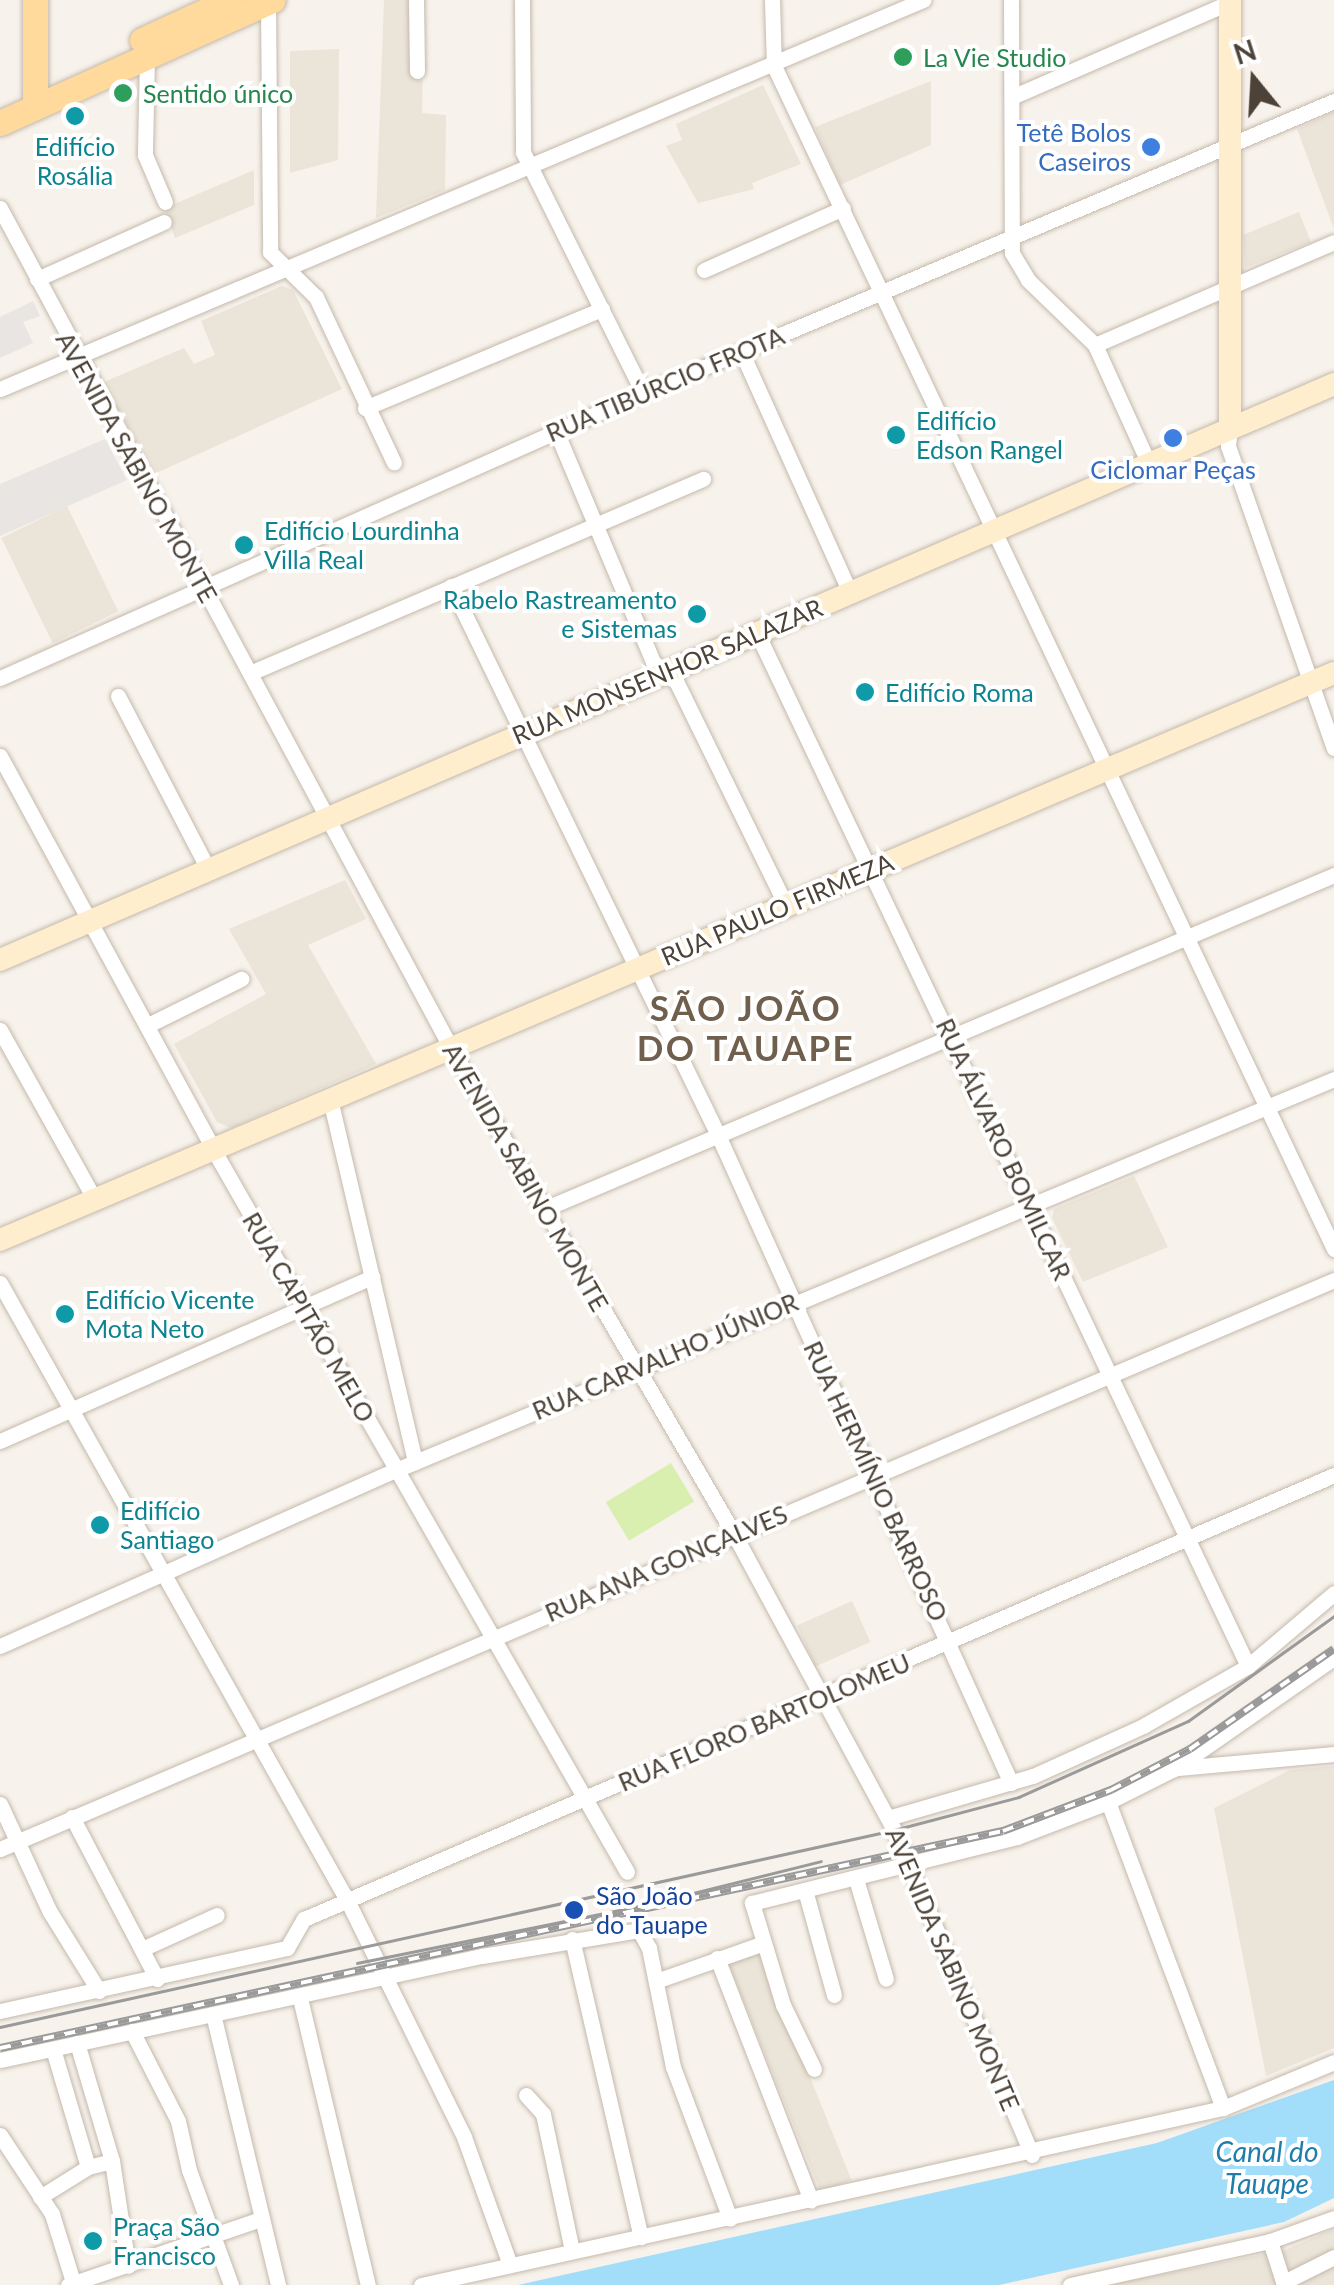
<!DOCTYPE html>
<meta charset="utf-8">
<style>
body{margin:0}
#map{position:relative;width:1334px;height:2285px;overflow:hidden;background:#f7f2eb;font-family:Lato,sans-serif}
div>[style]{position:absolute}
.residential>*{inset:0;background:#ebe4d8;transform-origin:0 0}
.green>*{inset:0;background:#d8efb0;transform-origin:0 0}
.parking>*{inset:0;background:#e8e5e2}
.water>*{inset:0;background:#a2ddf9}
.roads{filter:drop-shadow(0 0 2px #c4b9ac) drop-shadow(0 0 2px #c4b9ac)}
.street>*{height:15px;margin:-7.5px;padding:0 7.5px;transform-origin:7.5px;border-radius:7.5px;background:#fff}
.secondary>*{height:22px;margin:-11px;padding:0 11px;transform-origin:11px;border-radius:11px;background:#ffeecd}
.primary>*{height:25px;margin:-12.5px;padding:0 12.5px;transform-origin:12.5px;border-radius:12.5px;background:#ffda9c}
.tram>*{height:2.5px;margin:-1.25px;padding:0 1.25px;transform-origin:1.25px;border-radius:1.25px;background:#9a9a9a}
.rail>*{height:8px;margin-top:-4px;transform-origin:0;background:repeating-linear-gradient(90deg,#fff 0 11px,#9a9a9a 0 22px);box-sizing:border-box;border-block:2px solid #9a9a9a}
.dots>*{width:28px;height:28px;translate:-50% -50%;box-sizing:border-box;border:5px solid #fff;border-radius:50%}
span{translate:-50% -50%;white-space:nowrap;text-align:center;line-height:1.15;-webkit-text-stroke:8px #fff;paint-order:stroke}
.leisure-label{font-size:25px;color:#27864d}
.left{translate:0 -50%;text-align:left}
.shop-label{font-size:25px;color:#366cbe}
.right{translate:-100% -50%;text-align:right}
.culture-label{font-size:25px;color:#0d838f}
.street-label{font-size:25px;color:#4c4237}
.transit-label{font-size:25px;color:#164399}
.water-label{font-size:28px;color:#1f7dab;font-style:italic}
.district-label{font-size:35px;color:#715f4d;font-weight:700;letter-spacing:2.5px}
.north{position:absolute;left:1204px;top:30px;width:100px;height:100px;-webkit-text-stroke:8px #fff;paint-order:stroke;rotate:342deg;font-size:28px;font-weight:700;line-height:40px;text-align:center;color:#4c4237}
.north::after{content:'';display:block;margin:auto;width:35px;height:45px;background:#4c4237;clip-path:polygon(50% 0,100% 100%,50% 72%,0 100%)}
</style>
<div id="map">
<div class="residential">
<div style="clip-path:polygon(384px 0,424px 0,422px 113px,446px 115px,445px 190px,376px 218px)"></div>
<div style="clip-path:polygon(339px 49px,338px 160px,290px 173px,290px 51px)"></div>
<div style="clip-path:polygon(931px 81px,931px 145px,840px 185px,815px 127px)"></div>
<div style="clip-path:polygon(763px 85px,801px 164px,752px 183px,754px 189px,698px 203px,666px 146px,682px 140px,676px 124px)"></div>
<div style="clip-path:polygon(1334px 112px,1334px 229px,1297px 129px)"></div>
<div style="clip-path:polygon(254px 170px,254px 205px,175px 238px,165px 208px)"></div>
<div style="clip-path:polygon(1299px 212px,1311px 242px,1245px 268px,1243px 235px)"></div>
<div style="clip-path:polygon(282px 286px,293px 290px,342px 389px,154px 474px,104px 382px,184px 348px,194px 364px,215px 355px,201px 321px)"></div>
<div style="left:67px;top:506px;width:117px;height:73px;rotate:64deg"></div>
<div style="clip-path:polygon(345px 880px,366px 919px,308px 945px,376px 1064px,231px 1128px,217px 1122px,174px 1044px,266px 994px,229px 929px)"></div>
<div style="clip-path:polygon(1134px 1176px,1168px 1247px,1083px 1282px,1052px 1218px,1054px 1209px)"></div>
<div style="left:852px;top:1601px;width:45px;height:60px;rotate:66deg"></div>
<div style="clip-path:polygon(1334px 1766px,1334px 2048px,1266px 2076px,1214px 1808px,1290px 1770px)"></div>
<div style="left:759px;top:1951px;width:247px;height:33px;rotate:68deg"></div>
<div style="clip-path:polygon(1334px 2229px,1334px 2285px,1108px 2285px,1285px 2250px)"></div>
</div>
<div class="green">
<div style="left:671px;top:1463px;width:45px;height:76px;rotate:59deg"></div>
</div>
<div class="parking">
<div style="clip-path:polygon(33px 301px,40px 316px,23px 322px,33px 343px,0 358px,0 317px)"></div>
<div style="clip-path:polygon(105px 439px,127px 480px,0 536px,0 484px)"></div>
</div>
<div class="water">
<div style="clip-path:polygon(1334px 2080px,1334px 2198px,1284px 2222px,999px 2285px,518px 2285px,1157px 2143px)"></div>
</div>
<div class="roads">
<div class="street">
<div style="left:416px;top:0;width:71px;rotate:89.2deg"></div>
<div style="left:522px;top:0;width:152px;rotate:89.6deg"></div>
<div style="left:523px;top:152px;width:269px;rotate:63.5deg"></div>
<div style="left:772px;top:0;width:66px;rotate:88.3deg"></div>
<div style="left:774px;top:66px;width:1309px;rotate:64.67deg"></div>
<div style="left:1011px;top:0;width:253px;rotate:89.8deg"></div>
<div style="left:1012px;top:253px;width:31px;rotate:59deg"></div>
<div style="left:1028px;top:280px;width:93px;rotate:44.1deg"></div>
<div style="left:1095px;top:345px;width:131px;rotate:65.6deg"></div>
<div style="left:268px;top:2px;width:250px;rotate:89.5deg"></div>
<div style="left:270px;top:252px;width:64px;rotate:44.4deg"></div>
<div style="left:316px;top:297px;width:183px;rotate:64.8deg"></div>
<div style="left:147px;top:56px;width:99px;rotate:91.2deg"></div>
<div style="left:145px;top:155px;width:51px;rotate:66.9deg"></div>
<div style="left:1012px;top:97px;width:238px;rotate:-23.5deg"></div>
<div style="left:0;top:208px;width:953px;rotate:61.77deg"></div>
<div style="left:451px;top:1048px;width:562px;rotate:59.79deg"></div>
<div style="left:734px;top:1534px;width:336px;rotate:61.6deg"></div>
<div style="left:894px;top:1830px;width:353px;rotate:67deg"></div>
<div style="left:704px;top:270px;width:152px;rotate:-24deg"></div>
<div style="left:37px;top:279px;width:139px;rotate:-24.2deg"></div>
<div style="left:1095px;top:345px;width:260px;rotate:-23.3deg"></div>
<div style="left:741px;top:351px;width:265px;rotate:65.7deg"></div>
<div style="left:0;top:389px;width:1002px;rotate:-22.85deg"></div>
<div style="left:365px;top:408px;width:257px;rotate:-22.7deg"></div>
<div style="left:1230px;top:429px;width:17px;rotate:97deg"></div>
<div style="left:1228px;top:446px;width:320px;rotate:70.7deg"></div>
<div style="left:556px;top:431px;width:251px;rotate:67.2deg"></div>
<div style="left:653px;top:662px;width:30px;rotate:40deg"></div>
<div style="left:676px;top:681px;width:250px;rotate:63.9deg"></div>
<div style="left:451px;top:586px;width:610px;rotate:64.06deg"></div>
<div style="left:718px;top:1135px;width:711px;rotate:65.67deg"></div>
<div style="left:757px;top:633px;width:1144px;rotate:64.58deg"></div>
<div style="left:250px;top:673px;width:493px;rotate:-23.2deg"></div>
<div style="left:0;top:678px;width:703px;rotate:-23.9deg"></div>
<div style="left:643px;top:393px;width:750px;rotate:-22.91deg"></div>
<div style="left:118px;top:696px;width:195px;rotate:62.5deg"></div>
<div style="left:0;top:756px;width:447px;rotate:61.5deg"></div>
<div style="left:213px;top:1149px;width:833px;rotate:60.2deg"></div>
<div style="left:150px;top:1024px;width:102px;rotate:-26.3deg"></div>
<div style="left:0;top:1030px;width:195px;rotate:60.8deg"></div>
<div style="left:330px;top:1099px;width:373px;rotate:76.8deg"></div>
<div style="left:544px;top:1209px;width:858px;rotate:-22.92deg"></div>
<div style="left:0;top:1283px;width:708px;rotate:60.65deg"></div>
<div style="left:347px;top:1900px;width:264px;rotate:63.7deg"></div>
<div style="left:464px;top:2137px;width:136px;rotate:70.2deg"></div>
<div style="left:0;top:1441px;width:407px;rotate:-23.8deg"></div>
<div style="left:0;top:1646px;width:433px;rotate:-24deg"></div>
<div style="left:396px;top:1470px;width:1016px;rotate:-22.63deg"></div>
<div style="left:1178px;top:1768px;width:157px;rotate:-5.1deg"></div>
<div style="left:1108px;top:1802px;width:327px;rotate:69.4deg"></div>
<div style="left:0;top:1804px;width:119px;rotate:65.2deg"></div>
<div style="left:50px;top:1912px;width:93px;rotate:58.2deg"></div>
<div style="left:72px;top:1817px;width:183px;rotate:62.3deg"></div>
<div style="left:888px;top:1818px;width:151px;rotate:-16.2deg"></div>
<div style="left:1033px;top:1776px;width:121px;rotate:-24.4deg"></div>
<div style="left:1143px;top:1726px;width:121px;rotate:-29.7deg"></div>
<div style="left:1248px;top:1666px;width:113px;rotate:-40.3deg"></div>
<div style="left:0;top:1849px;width:1450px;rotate:-23.1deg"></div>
<div style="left:856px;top:1879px;width:104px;rotate:73.3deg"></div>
<div style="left:805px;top:1890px;width:109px;rotate:74.6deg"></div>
<div style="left:572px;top:1939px;width:306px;rotate:77deg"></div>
<div style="left:142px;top:1949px;width:82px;rotate:-24.4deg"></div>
<div style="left:717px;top:1958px;width:260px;rotate:68.8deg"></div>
<div style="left:656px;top:1981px;width:111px;rotate:-19.4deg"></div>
<div style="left:300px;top:1998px;width:295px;rotate:76.7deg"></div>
<div style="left:0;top:2011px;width:294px;rotate:-12.4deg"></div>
<div style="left:287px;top:1948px;width:34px;rotate:-60deg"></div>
<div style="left:304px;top:1919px;width:1122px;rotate:-23.32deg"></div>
<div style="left:213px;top:2014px;width:279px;rotate:76.5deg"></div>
<div style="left:132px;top:2031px;width:101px;rotate:62.9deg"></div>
<div style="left:178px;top:2121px;width:50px;rotate:77.3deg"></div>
<div style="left:189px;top:2170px;width:122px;rotate:69.9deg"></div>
<div style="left:77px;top:2043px;width:123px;rotate:73.5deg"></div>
<div style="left:112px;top:2161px;width:106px;rotate:81.3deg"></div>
<div style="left:53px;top:2049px;width:123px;rotate:73.5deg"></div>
<div style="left:0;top:2060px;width:493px;rotate:-12.2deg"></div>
<div style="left:482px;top:1956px;width:159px;rotate:-9.4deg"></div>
<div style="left:639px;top:1930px;width:21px;rotate:61deg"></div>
<div style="left:649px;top:1948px;width:121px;rotate:78.6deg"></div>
<div style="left:673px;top:2067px;width:162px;rotate:69.4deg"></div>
<div style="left:814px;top:2069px;width:71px;rotate:-115.8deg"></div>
<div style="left:783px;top:2005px;width:107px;rotate:-106.9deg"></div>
<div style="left:752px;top:1903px;width:273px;rotate:-14deg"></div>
<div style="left:1017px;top:1837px;width:97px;rotate:-21deg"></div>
<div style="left:1108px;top:1802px;width:74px;rotate:-26.6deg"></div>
<div style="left:1174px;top:1769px;width:195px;rotate:-34.8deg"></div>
<div style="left:526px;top:2095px;width:25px;rotate:48deg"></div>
<div style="left:543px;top:2114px;width:140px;rotate:78deg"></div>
<div style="left:0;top:2135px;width:95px;rotate:56.6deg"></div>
<div style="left:52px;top:2214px;width:74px;rotate:72.8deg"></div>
<div style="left:40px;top:2197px;width:57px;rotate:-32deg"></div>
<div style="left:88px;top:2167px;width:25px;rotate:-14deg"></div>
<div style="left:1270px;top:2241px;width:46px;rotate:72.3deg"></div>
<div style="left:1292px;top:2278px;width:47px;rotate:-26.6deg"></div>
<div style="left:68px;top:2285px;width:204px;rotate:-18.9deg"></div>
<div style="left:421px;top:2285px;width:821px;rotate:-12.45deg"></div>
<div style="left:1223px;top:2108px;width:120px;rotate:-22.5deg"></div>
<div style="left:1070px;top:2285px;width:205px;rotate:-12.4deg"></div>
<div style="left:1270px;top:2241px;width:68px;rotate:-19.8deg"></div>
</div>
<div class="secondary">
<div style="left:1230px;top:0;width:429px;rotate:90deg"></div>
<div style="left:0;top:960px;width:1453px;rotate:-23.35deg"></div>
<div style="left:0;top:1240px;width:1449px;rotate:-23.03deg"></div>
</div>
<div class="primary">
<div style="left:35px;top:0;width:107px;rotate:90deg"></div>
<div style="left:142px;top:40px;width:96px;rotate:-24.7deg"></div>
<div style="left:0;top:123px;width:299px;rotate:-24.3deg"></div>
</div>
</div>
<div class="tram">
<div style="left:357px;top:1963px;width:294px;rotate:-11.4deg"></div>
<div style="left:645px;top:1905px;width:181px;rotate:-14deg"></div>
<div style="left:0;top:2027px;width:915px;rotate:-12.43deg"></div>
<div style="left:894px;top:1830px;width:129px;rotate:-14.8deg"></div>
<div style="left:1019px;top:1797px;width:185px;rotate:-24.2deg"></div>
<div style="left:1188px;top:1721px;width:180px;rotate:-35.7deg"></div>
</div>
<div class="rail">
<div style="left:0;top:2048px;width:1026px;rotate:-12.21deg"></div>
<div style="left:1003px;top:1831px;width:116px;rotate:-20.8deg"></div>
<div style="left:1111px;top:1790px;width:89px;rotate:-27.4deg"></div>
<div style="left:1190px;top:1749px;width:175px;rotate:-34.8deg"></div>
</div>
<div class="dots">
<div style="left:903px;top:57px;background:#2e9e5b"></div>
<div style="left:123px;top:93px;background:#2e9e5b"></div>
<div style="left:75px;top:116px;background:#0f9aa8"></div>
<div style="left:1151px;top:147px;background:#3f7fe0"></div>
<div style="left:896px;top:435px;background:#0f9aa8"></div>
<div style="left:1173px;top:438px;background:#3f7fe0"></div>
<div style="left:244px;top:545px;background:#0f9aa8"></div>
<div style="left:697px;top:614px;background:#0f9aa8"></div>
<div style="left:865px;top:692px;background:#0f9aa8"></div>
<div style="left:65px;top:1314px;background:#0f9aa8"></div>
<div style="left:100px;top:1525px;background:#0f9aa8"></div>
<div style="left:574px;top:1910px;background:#1a4fb4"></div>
<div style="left:93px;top:2241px;background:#0f9aa8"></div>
</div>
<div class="leisure-label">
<span class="left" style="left:923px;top:57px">La Vie Studio</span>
<span class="left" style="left:143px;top:93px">Sentido único</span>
</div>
<div class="shop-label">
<span class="right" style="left:1131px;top:147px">Tetê Bolos<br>Caseiros</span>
<span style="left:1173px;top:469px">Ciclomar Peças</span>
</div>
<div class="culture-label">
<span style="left:75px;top:161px">Edifício<br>Rosália</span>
<span class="left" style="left:916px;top:435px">Edifício<br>Edson Rangel</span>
<span class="left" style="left:264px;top:545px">Edifício Lourdinha<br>Villa Real</span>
<span class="right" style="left:677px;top:614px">Rabelo Rastreamento<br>e Sistemas</span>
<span class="left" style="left:885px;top:692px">Edifício Roma</span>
<span class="left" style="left:85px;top:1314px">Edifício Vicente<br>Mota Neto</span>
<span class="left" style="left:120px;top:1525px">Edifício<br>Santiago</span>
<span class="left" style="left:113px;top:2241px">Praça São<br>Francisco</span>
</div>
<div class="street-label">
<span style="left:665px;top:384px;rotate:-23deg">RUA TIBÚRCIO FROTA</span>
<span style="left:137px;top:467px;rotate:61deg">AVENIDA SABINO MONTE</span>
<span style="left:667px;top:671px;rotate:-23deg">RUA MONSENHOR SALAZAR</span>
<span style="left:777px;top:909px;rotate:-23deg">RUA PAULO FIRMEZA</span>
<span style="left:1004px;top:1149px;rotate:65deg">RUA ÁLVARO BOMILCAR</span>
<span style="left:526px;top:1177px;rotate:60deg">AVENIDA SABINO MONTE</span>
<span style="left:309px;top:1317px;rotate:60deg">RUA CAPITÃO MELO</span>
<span style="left:665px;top:1356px;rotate:-23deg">RUA CARVALHO JÚNIOR</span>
<span style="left:876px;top:1481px;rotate:65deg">RUA HERMÍNIO BARROSO</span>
<span style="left:666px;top:1563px;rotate:-23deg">RUA ANA GONÇALVES</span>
<span style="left:764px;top:1722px;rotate:-23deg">RUA FLORO BARTOLOMEU</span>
<span style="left:953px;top:1969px;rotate:67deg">AVENIDA SABINO MONTE</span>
</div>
<div class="transit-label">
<span class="left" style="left:596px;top:1910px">São João<br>do Tauape</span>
</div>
<div class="water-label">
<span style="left:1267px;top:2167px">Canal do<br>Tauape</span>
</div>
<div class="district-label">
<span style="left:746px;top:1027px">SÃO JOÃO<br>DO TAUAPE</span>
</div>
<div class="north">N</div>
</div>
